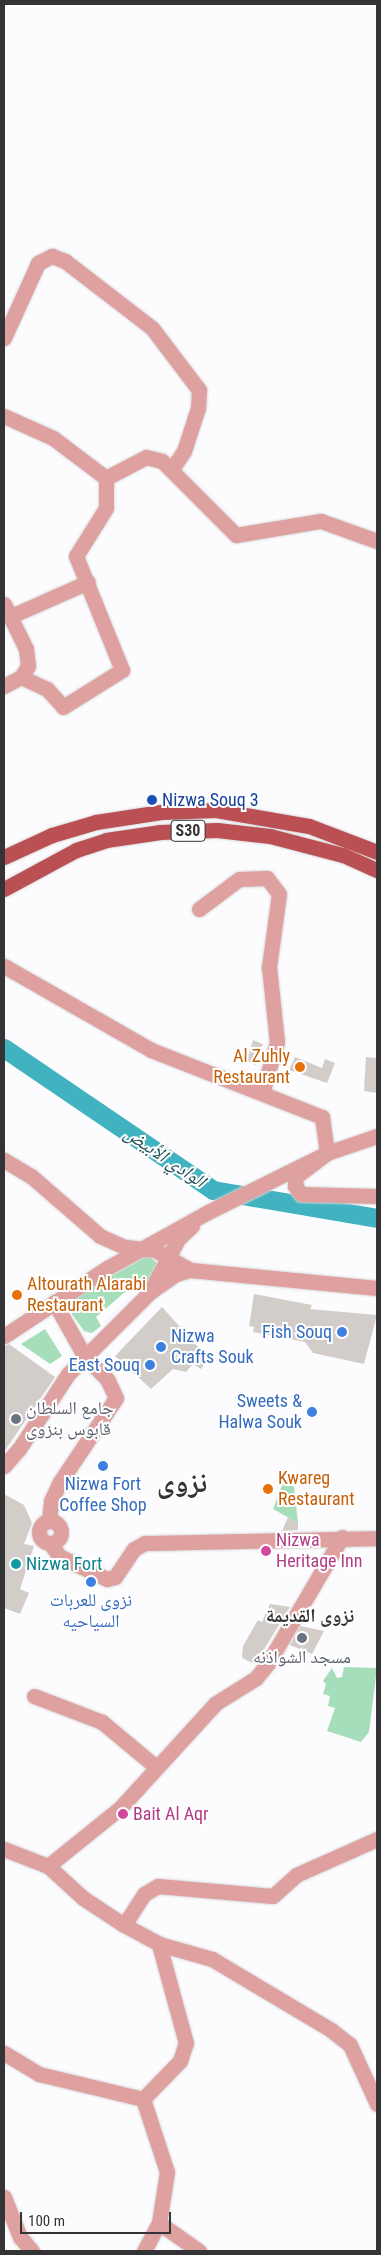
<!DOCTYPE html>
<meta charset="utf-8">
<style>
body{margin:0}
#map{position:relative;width:381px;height:2255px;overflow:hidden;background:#fcfbfe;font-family:"Roboto Condensed","Noto Naskh Arabic",sans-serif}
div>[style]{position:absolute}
.green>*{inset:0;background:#a6ddba}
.river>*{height:19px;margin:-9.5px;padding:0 9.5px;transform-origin:9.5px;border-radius:9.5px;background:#41b3c0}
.building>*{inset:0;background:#d3cdca}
.roads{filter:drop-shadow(0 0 1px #d8d7da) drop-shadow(0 0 1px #d8d7da)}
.minor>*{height:15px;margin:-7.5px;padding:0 7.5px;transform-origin:7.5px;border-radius:7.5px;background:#dea19f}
.minor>.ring{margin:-7.5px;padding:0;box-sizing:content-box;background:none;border:15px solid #dea19f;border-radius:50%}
.major>*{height:15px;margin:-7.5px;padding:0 7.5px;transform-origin:7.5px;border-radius:7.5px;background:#ba5053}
.dots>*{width:14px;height:14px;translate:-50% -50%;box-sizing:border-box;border:2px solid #fff;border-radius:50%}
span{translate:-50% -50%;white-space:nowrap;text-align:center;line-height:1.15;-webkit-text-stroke:4px #fff;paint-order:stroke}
.shield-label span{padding:1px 4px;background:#fff;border:1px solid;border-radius:4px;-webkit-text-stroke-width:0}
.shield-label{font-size:16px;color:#343335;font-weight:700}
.transit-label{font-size:18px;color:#164399}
.left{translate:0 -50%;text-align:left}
.food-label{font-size:18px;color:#c56008}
.right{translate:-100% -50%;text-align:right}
.shop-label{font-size:18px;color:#366cbe}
.worship-label{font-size:18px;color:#5b616d}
.hotel-label{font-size:18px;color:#b23c85}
.culture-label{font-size:18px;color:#0d838f}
.water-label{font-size:19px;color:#215157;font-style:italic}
.neighbourhood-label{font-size:19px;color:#343335;font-weight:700}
.town-label{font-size:28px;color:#343335;font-weight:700}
.frame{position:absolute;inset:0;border:5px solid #343335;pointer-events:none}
.scale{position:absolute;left:20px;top:2212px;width:151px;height:22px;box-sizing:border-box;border:2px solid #343335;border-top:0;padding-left:6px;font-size:15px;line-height:18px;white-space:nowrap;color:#343335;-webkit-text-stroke:4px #fff;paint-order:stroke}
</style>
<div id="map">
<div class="green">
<div style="clip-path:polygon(148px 1255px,157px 1263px,153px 1279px,138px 1291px,132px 1286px,96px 1317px,101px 1326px,92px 1333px,84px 1331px,72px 1314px,71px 1304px,78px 1295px)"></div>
<div style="clip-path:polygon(45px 1329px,62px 1356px,50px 1364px,21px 1344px)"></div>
<div style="clip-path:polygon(284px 1480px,294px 1487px,298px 1523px,273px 1509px)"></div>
<div style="clip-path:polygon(344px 1667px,377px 1668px,369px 1732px,361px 1742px,327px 1731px,335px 1708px,328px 1706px,330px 1696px,323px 1694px,326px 1684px,323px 1681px,332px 1668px,337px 1678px,342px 1677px)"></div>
</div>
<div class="river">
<div style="left:4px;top:1048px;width:253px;rotate:34.2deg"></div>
<div style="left:213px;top:1190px;width:166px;rotate:9.7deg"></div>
</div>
<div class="building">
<div style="clip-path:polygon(253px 1040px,263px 1044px,256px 1065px,247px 1061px)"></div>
<div style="clip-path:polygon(295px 1057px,322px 1068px,325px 1059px,335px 1063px,327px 1083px,289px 1070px)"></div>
<div style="clip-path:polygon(366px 1057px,377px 1058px,377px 1093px,364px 1091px)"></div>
<div style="clip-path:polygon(254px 1294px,312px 1305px,310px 1309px,377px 1315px,364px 1364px,313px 1353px,305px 1342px,253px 1332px,254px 1327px,249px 1326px)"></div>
<div style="clip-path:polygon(162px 1307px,208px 1358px,201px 1369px,193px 1364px,186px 1372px,173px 1369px,151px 1389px,115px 1356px)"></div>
<div style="clip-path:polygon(9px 1344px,55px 1377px,4px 1452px,4px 1347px)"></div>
<div style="clip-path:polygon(4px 1494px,24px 1505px,32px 1523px,24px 1544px,34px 1546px,20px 1589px,29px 1593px,20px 1614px,4px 1608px)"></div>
<div style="clip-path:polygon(288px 1517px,298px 1523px,298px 1530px,282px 1531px)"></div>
<div style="clip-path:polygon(270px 1604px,290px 1607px,255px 1664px,242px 1658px,243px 1646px,258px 1620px,262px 1622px)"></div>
<div style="clip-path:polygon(300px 1626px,324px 1631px,312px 1654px,290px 1645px)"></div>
</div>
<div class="roads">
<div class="minor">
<div style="left:4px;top:338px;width:82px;rotate:-65.6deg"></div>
<div style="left:38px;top:263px;width:16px;rotate:-27deg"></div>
<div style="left:52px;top:256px;width:14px;rotate:21deg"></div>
<div style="left:65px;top:261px;width:110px;rotate:37.6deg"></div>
<div style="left:152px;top:328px;width:78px;rotate:52.8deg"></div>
<div style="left:199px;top:390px;width:18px;rotate:93deg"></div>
<div style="left:198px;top:408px;width:45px;rotate:108deg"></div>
<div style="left:184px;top:451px;width:22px;rotate:124deg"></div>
<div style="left:4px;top:416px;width:54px;rotate:24.2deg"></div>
<div style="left:53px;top:438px;width:66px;rotate:37deg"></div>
<div style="left:106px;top:478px;width:45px;rotate:-27.7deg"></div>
<div style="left:146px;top:457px;width:16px;rotate:14deg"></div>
<div style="left:162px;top:461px;width:105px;rotate:45deg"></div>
<div style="left:236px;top:535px;width:86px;rotate:-9.4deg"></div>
<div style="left:321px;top:521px;width:59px;rotate:19.7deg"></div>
<div style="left:4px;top:604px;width:50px;rotate:63.9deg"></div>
<div style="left:26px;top:649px;width:17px;rotate:83deg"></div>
<div style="left:28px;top:666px;width:13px;rotate:122deg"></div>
<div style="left:21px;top:677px;width:19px;rotate:152deg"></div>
<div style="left:11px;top:616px;width:84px;rotate:-23.8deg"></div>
<div style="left:21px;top:677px;width:29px;rotate:25deg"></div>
<div style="left:47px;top:689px;width:24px;rotate:48deg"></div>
<div style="left:63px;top:707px;width:70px;rotate:-32.1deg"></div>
<div style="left:122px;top:670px;width:123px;rotate:-112deg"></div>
<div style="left:76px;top:556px;width:57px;rotate:-58deg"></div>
<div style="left:106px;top:508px;width:30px;rotate:-90deg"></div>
<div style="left:199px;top:909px;width:50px;rotate:-36.9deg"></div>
<div style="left:239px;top:879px;width:28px;rotate:-2deg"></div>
<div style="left:267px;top:878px;width:20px;rotate:53deg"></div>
<div style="left:279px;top:894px;width:74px;rotate:97.8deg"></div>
<div style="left:269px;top:967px;width:75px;rotate:83.9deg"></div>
<div style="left:277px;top:1042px;width:53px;rotate:106.4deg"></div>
<div style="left:4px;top:966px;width:169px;rotate:29.7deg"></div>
<div style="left:151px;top:1050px;width:184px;rotate:21.4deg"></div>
<div style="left:322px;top:1117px;width:36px;rotate:82deg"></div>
<div style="left:327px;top:1153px;width:39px;rotate:143deg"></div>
<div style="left:296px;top:1176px;width:10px;rotate:96deg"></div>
<div style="left:295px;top:1186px;width:10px;rotate:53deg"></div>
<div style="left:301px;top:1194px;width:76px;rotate:1.5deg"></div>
<div style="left:4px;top:1160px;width:31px;rotate:31deg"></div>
<div style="left:31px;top:1176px;width:91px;rotate:41deg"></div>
<div style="left:100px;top:1236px;width:27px;rotate:24deg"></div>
<div style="left:125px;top:1247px;width:30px;rotate:6deg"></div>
<div style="left:155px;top:1250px;width:40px;rotate:29.7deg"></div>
<div style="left:152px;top:1288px;width:55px;rotate:-62deg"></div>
<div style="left:178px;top:1239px;width:19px;rotate:-43deg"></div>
<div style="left:4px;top:1336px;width:123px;rotate:-33.4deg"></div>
<div style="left:107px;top:1268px;width:115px;rotate:-29deg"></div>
<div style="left:208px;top:1212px;width:133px;rotate:-26.4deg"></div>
<div style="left:327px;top:1153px;width:53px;rotate:-18.8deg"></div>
<div style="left:4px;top:1466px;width:23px;rotate:-49deg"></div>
<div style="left:19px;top:1449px;width:90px;rotate:-56.8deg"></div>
<div style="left:68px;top:1374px;width:116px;rotate:-45deg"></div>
<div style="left:150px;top:1292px;width:32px;rotate:-35deg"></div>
<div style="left:176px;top:1274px;width:15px;rotate:-16deg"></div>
<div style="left:190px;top:1270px;width:188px;rotate:5.5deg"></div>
<div style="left:49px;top:1521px;width:20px;rotate:-84deg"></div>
<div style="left:51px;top:1501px;width:21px;rotate:-65deg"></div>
<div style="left:60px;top:1482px;width:101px;rotate:-56.3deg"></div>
<div style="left:116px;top:1398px;width:21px;rotate:-115deg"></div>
<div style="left:107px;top:1379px;width:31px;rotate:-135deg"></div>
<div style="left:85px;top:1357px;width:63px;rotate:-119.4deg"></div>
<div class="ring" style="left:39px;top:1521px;width:7px;height:7px"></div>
<div style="left:50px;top:1543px;width:16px;rotate:55deg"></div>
<div style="left:59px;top:1556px;width:53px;rotate:25.6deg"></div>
<div style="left:107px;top:1579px;width:8px;rotate:-14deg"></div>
<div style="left:115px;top:1577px;width:34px;rotate:-56deg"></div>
<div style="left:134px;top:1549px;width:13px;rotate:-29deg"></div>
<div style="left:145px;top:1543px;width:232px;rotate:-1.2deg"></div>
<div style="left:34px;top:1696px;width:73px;rotate:20.9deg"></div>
<div style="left:102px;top:1722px;width:70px;rotate:39.8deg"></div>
<div style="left:4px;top:1849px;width:47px;rotate:21.1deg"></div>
<div style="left:48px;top:1866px;width:47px;rotate:42.4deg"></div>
<div style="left:83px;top:1898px;width:49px;rotate:33.4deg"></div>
<div style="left:124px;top:1925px;width:40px;rotate:28deg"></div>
<div style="left:159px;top:1944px;width:55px;rotate:15.8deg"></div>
<div style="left:212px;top:1959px;width:139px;rotate:30.8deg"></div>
<div style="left:331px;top:2030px;width:24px;rotate:38deg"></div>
<div style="left:350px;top:2045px;width:65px;rotate:65.4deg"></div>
<div style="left:48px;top:1866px;width:92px;rotate:-38.9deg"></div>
<div style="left:120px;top:1808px;width:142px;rotate:-47.6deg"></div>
<div style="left:216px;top:1703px;width:47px;rotate:-32deg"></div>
<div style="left:256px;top:1678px;width:19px;rotate:-51deg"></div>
<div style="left:268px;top:1663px;width:146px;rotate:-59.6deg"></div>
<div style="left:124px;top:1925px;width:37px;rotate:-57deg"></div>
<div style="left:144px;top:1894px;width:16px;rotate:-30deg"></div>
<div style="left:158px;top:1886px;width:115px;rotate:5deg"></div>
<div style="left:273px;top:1896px;width:31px;rotate:-42deg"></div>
<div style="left:296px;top:1875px;width:89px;rotate:-24deg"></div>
<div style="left:4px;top:2053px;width:41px;rotate:31deg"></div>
<div style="left:39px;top:2074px;width:107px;rotate:13.5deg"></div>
<div style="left:4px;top:2197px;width:43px;rotate:68.2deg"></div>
<div style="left:20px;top:2237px;width:18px;rotate:49deg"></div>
<div style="left:159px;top:2223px;width:49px;rotate:35deg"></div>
<div style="left:144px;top:2251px;width:32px;rotate:-62deg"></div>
<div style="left:159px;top:2223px;width:52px;rotate:-81.1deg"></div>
<div style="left:167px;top:2172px;width:77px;rotate:-108.2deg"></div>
<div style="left:143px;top:2099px;width:53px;rotate:-45.8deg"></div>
<div style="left:180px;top:2061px;width:19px;rotate:-72deg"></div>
<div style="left:186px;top:2043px;width:103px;rotate:-105.3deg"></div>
</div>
<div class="major">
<div style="left:4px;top:857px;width:53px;rotate:-24.6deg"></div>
<div style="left:52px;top:835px;width:46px;rotate:-16.5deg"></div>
<div style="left:96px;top:822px;width:66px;rotate:-8.7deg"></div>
<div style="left:161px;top:812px;width:55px;rotate:-2.1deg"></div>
<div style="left:216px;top:810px;width:94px;rotate:9.8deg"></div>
<div style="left:309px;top:826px;width:73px;rotate:20.9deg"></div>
<div style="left:4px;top:889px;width:82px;rotate:-28.4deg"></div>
<div style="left:76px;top:850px;width:32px;rotate:-18deg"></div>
<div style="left:106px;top:840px;width:55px;rotate:-8.4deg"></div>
<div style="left:160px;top:832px;width:57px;rotate:-2deg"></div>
<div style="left:217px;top:830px;width:53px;rotate:6.5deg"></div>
<div style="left:270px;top:836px;width:75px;rotate:14.6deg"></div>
<div style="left:343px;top:855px;width:37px;rotate:24deg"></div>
</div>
</div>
<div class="dots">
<div style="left:152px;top:800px;background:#1a4fb4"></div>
<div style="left:300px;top:1067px;background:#e8710a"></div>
<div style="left:17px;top:1295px;background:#e8710a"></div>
<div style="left:342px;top:1332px;background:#3f7fe0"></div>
<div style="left:161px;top:1347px;background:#3f7fe0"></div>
<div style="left:150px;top:1365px;background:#3f7fe0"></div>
<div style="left:312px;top:1412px;background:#3f7fe0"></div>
<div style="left:16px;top:1419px;background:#6b7280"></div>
<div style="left:103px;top:1466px;background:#3f7fe0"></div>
<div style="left:268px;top:1489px;background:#e8710a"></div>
<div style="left:266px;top:1551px;background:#d1479c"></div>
<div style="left:16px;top:1564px;background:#0f9aa8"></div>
<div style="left:91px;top:1582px;background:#3f7fe0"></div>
<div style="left:302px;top:1638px;background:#6b7280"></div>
<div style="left:123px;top:1814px;background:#d1479c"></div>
</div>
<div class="shield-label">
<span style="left:188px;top:831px">S30</span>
</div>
<div class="transit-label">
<span class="left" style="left:162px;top:800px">Nizwa Souq 3</span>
</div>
<div class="food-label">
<span class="right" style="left:290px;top:1067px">Al Zuhly<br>Restaurant</span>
<span class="left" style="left:27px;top:1295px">Altourath Alarabi<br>Restaurant</span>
<span class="left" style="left:278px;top:1489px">Kwareg<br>Restaurant</span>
</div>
<div class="shop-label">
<span class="right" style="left:332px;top:1332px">Fish Souq</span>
<span class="left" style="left:171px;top:1347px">Nizwa<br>Crafts Souk</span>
<span class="right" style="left:140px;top:1365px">East Souq</span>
<span class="right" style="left:302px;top:1412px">Sweets &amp;<br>Halwa Souk</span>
<span style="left:103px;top:1495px">Nizwa Fort<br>Coffee Shop</span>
<span style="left:91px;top:1611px">نزوى للعربات<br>السياحيه</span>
</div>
<div class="worship-label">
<span class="left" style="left:26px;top:1419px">جامع السلطان<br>قابوس بنزوى</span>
<span style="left:302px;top:1657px">مسجد الشواذنه</span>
</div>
<div class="hotel-label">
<span class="left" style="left:276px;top:1551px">Nizwa<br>Heritage Inn</span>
<span class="left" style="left:133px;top:1814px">Bait Al Aqr</span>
</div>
<div class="culture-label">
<span class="left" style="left:26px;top:1564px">Nizwa Fort</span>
</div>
<div class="water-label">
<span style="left:165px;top:1157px;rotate:34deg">الوادي الأبيض</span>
</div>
<div class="neighbourhood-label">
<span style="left:310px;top:1616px">نزوى القديمة</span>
</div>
<div class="town-label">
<span style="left:182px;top:1483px">نزوى</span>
</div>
<div class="frame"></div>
<div class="scale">100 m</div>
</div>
